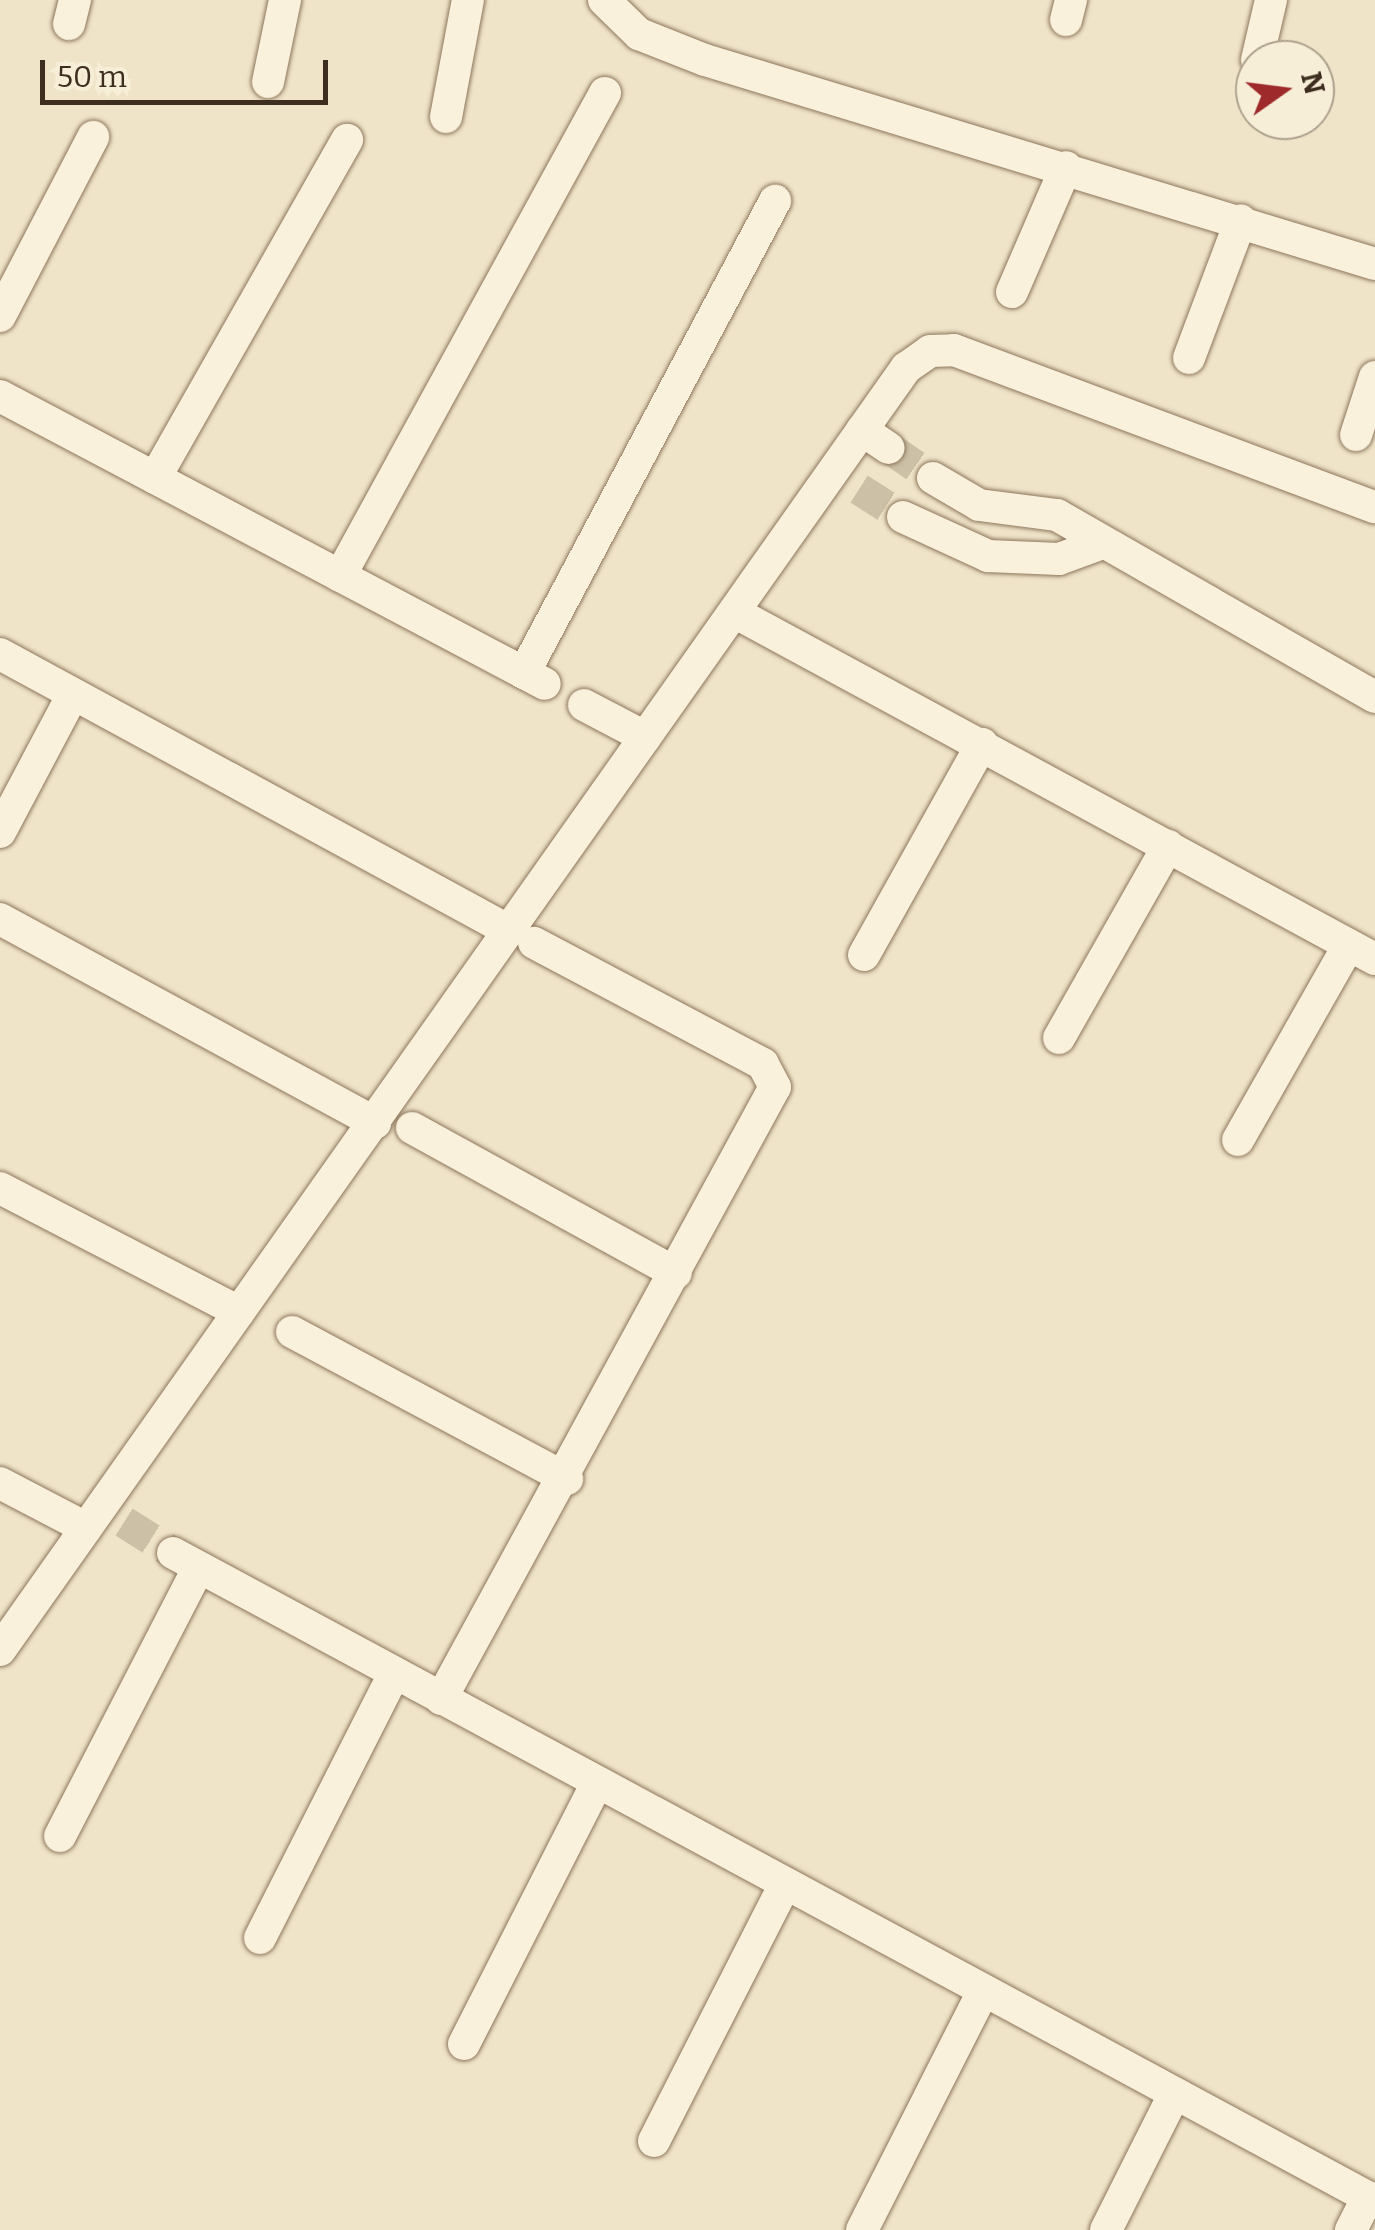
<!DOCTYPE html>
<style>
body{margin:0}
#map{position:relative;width:1375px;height:2230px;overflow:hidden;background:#f0e4c8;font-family:Bitter,serif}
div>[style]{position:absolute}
.minor-tunnel>*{height:32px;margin-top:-16px;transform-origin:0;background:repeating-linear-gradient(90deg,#ccc0a6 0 32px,transparent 0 48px)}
.roads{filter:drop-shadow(0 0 2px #8d765c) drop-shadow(0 0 2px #8d765c)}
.minor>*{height:32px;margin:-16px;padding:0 16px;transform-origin:16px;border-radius:16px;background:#faf1dc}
span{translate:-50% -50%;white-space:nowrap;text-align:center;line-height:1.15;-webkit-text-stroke:8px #f7eed8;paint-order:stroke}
.north{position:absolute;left:1235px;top:40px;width:100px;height:100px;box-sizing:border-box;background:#f7eed8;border:2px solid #ada18e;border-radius:50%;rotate:76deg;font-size:28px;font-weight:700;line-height:40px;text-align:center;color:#3d2e20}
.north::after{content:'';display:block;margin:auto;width:35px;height:45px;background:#9e2a2b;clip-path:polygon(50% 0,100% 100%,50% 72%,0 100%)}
.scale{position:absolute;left:40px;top:60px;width:288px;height:45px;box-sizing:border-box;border:5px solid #3d2e20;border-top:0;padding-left:12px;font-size:30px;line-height:35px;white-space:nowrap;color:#3d2e20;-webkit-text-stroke:8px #f7eed8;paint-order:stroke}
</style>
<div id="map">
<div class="minor-tunnel">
<div style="left:889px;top:448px;width:53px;rotate:34.3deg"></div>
<div style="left:859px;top:489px;width:52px;rotate:32.5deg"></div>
<div style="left:124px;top:1522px;width:58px;rotate:32.3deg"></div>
</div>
<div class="roads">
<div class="minor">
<div style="left:604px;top:0;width:49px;rotate:44.2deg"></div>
<div style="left:639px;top:34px;width:71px;rotate:21.5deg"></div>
<div style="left:705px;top:60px;width:700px;rotate:16.93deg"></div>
<div style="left:1066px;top:20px;width:21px;rotate:-76deg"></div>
<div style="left:69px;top:24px;width:25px;rotate:-76deg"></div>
<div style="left:1257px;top:60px;width:62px;rotate:-76.9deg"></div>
<div style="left:268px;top:82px;width:84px;rotate:-78.3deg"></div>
<div style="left:446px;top:117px;width:119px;rotate:-79.4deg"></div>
<div style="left:1012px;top:292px;width:136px;rotate:-66.6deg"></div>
<div style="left:0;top:316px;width:202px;rotate:-62.5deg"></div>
<div style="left:1189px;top:358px;width:147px;rotate:-69.4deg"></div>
<div style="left:0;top:396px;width:616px;rotate:27.85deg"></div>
<div style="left:862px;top:430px;width:32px;rotate:34deg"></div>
<div style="left:1356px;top:435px;width:61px;rotate:-71.9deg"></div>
<div style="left:155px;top:478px;width:389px;rotate:-60.4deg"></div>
<div style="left:933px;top:478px;width:53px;rotate:30.4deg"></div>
<div style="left:979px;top:505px;width:79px;rotate:7.3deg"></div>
<div style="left:1057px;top:515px;width:366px;rotate:29.8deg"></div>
<div style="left:903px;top:517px;width:94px;rotate:24.6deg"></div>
<div style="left:988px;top:556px;width:71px;rotate:2.4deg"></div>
<div style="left:1059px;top:559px;width:40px;rotate:-20.2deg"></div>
<div style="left:340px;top:576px;width:551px;rotate:-61.25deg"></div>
<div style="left:734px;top:612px;width:729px;rotate:28.43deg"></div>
<div style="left:0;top:654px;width:578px;rotate:28.52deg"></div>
<div style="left:524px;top:673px;width:535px;rotate:-62deg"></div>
<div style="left:584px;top:705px;width:69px;rotate:27.7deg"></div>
<div style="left:0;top:832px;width:156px;rotate:-62.1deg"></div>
<div style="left:0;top:919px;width:427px;rotate:28.5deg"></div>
<div style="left:864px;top:955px;width:242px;rotate:-60.8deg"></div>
<div style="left:1059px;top:1038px;width:221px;rotate:-60.4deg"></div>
<div style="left:412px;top:1128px;width:301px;rotate:28.8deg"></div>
<div style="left:1238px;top:1140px;width:224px;rotate:-60.4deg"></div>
<div style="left:0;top:1188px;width:269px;rotate:27.4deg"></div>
<div style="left:292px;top:1332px;width:312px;rotate:28.1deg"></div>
<div style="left:0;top:1483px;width:97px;rotate:27.6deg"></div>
<div style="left:173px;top:1553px;width:1366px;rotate:28.33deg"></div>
<div style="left:0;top:1650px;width:1570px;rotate:-54.75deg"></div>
<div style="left:906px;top:368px;width:29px;rotate:-35deg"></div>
<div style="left:930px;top:351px;width:24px;rotate:-2deg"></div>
<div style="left:954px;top:350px;width:449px;rotate:20.5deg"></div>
<div style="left:441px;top:1699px;width:697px;rotate:-61.38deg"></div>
<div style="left:775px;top:1087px;width:26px;rotate:-118deg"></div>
<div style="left:763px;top:1064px;width:259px;rotate:-152.1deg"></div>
<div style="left:60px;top:1836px;width:301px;rotate:-62.7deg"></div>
<div style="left:260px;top:1938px;width:296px;rotate:-63.1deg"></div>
<div style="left:464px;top:2044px;width:293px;rotate:-63deg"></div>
<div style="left:654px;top:2141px;width:288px;rotate:-63deg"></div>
<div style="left:862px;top:2230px;width:268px;rotate:-63.1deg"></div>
<div style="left:1106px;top:2230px;width:153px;rotate:-63.3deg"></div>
<div style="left:1351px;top:2230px;width:37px;rotate:-63deg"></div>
</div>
</div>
<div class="north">N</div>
<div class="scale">50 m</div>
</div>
